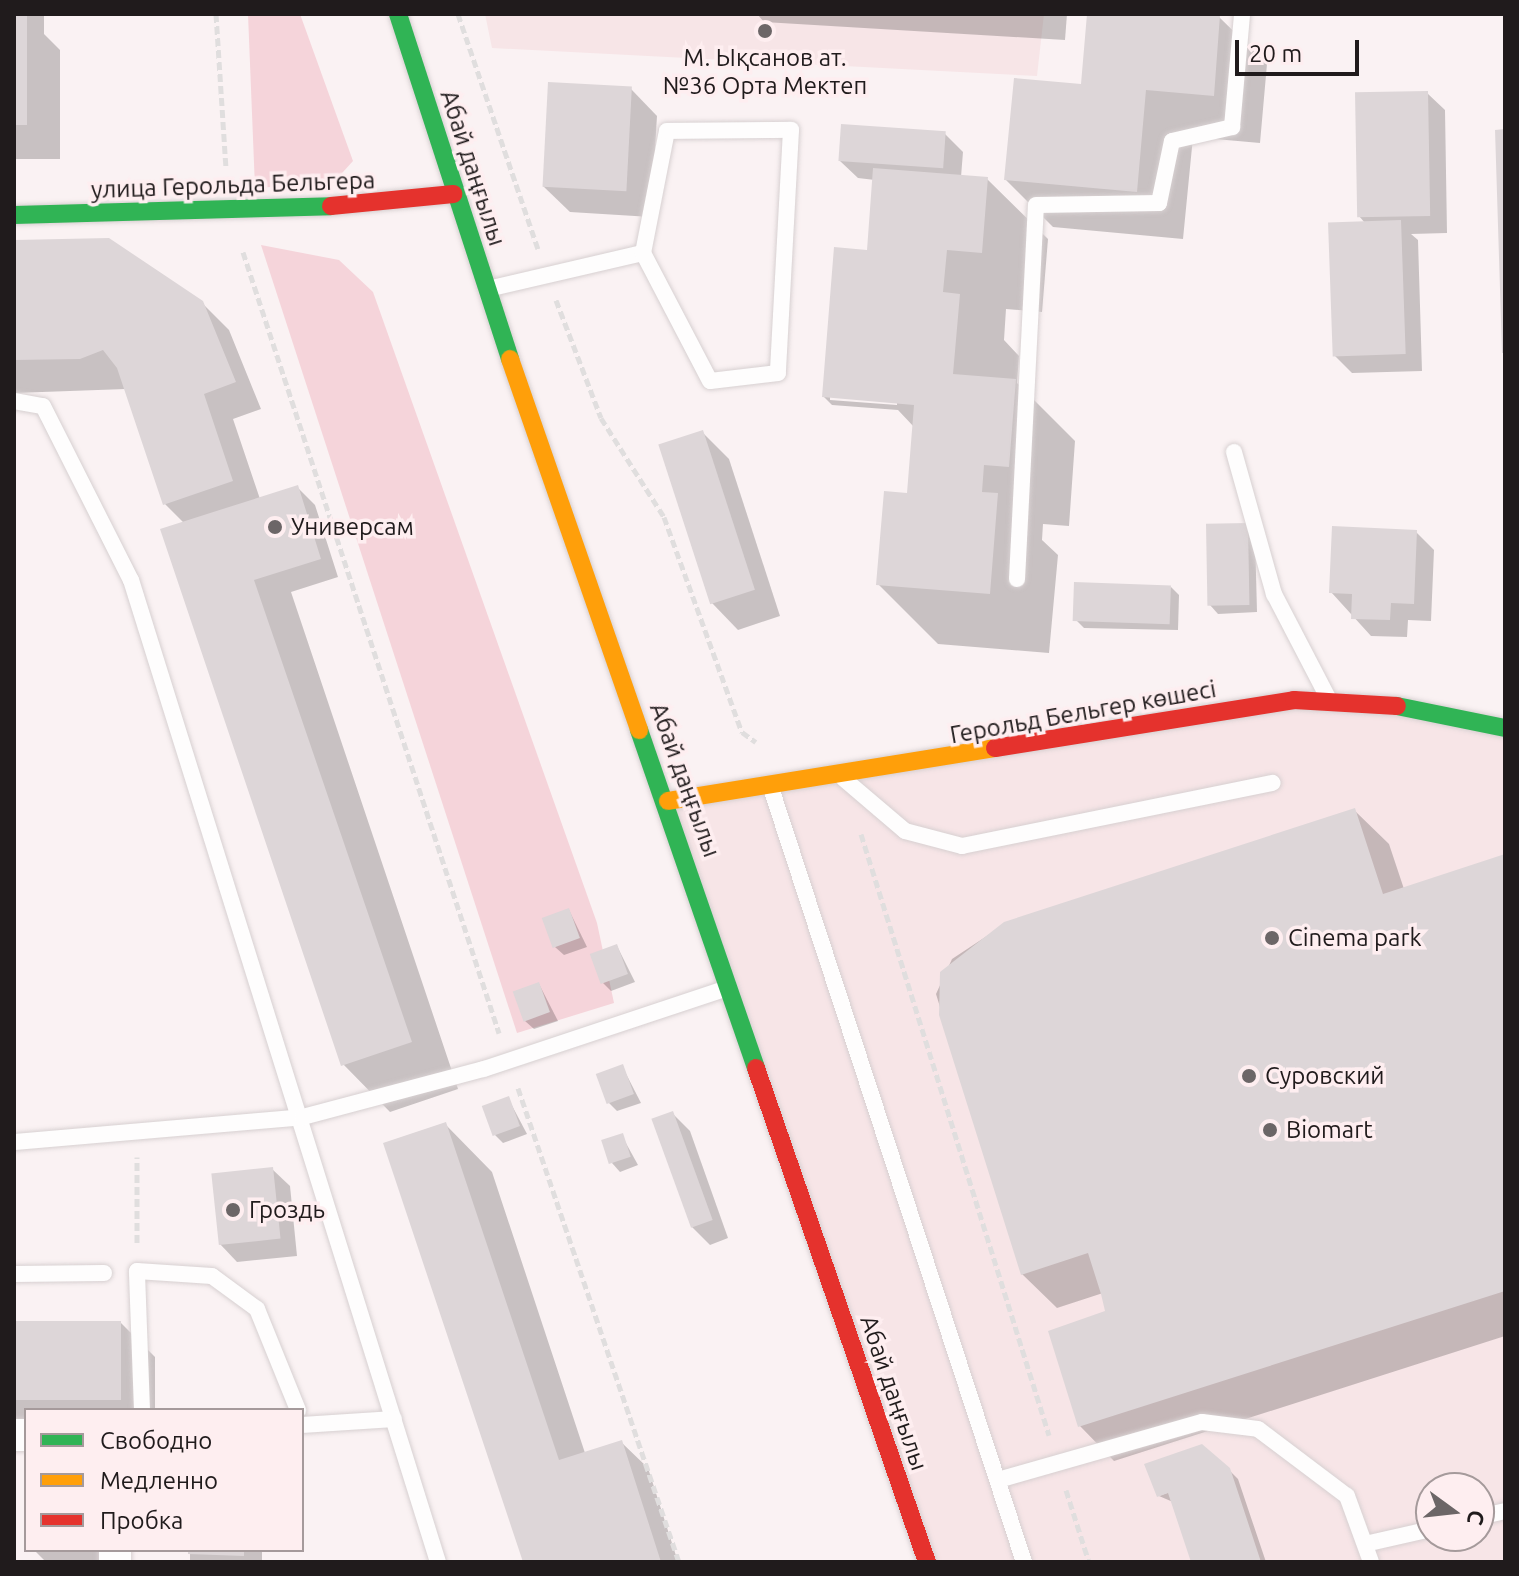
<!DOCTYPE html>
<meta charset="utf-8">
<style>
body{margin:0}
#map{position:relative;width:1519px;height:1576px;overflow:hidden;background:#faf2f3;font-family:Ubuntu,sans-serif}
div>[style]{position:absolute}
.built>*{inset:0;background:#f7e5e7}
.green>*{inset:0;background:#f5d4da}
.shadow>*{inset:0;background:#0003;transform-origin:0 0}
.building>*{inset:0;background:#ddd6d8;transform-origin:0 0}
.path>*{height:5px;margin-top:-2.5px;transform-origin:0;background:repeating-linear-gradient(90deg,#e0dede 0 8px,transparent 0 12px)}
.roads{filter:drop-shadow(0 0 2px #d7d0d1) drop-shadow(0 0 2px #d7d0d1)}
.lane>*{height:16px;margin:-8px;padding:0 8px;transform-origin:8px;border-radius:8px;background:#fefdfd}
.street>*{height:32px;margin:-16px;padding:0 16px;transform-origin:16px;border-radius:16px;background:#fefdfd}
.fast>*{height:18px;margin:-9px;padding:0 9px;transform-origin:9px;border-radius:9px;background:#30b455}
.slow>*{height:18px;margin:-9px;padding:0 9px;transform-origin:9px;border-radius:9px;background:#ff9f0a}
.jam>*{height:18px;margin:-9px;padding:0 9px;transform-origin:9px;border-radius:9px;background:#e5322d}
.dots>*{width:22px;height:22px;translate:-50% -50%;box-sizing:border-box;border:4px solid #feeef0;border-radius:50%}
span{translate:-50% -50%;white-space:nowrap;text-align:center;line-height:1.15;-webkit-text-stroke:7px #feeef0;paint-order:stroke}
.poi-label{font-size:24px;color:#201b1c}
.left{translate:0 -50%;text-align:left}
.street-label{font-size:24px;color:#201b1c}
.frame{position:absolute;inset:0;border:16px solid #201b1c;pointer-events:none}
.legend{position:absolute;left:24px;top:1408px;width:280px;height:144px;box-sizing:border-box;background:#feeef0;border:2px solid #a59a9b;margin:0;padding:10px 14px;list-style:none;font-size:24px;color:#201b1c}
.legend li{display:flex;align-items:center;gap:16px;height:40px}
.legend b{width:40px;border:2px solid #a59a9b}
.north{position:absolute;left:1415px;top:1472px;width:80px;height:80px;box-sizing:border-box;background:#feeef0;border:2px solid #a59a9b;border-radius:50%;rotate:105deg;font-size:22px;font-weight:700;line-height:32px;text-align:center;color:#201b1c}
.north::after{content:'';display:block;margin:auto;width:28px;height:36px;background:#6c6667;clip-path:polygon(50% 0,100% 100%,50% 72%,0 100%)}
.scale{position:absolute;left:1235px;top:40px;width:124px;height:36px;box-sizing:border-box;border:4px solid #201b1c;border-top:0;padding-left:10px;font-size:24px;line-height:28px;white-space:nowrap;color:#201b1c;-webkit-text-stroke:6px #feeef0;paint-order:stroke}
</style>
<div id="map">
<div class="built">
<div style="clip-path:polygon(485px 14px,1044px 14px,1037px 76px,492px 48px)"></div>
<div style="clip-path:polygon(evenodd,1294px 700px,1505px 728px,1505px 1562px,927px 1562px,668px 801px,1294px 700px,1431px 1488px,1479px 1488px,1479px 1536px,1431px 1536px,1431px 1488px)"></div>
</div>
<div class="green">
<div style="clip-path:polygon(248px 14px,300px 14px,353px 161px,333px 183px,255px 188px)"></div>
<div style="clip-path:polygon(261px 245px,339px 260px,373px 292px,597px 923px,614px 1003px,517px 1033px)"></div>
</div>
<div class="shadow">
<div style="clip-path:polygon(14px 14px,44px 14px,44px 34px,60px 50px,60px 159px,14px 159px)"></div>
<div style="clip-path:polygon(757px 14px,1067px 14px,1065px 40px,764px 22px)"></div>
<div style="clip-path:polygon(1089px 14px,1219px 17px,1267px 64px,1260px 143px,1193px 137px,1183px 239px,1053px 227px,1006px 180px,1083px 86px)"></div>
<div style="clip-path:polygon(631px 89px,657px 116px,651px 217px,570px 212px,543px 186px)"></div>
<div style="clip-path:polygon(1427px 93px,1445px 110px,1447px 233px,1411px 234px,1418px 240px,1422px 371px,1352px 373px,1334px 355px,1365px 223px,1359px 216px)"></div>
<div style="clip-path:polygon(evenodd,945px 134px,963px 152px,961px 177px,987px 179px,1048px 239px,1042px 312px,1006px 309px,1004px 340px,1019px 356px,1017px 383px,1075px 441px,1069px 526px,1043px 524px,1042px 540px,1058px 555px,1049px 653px,938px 644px,878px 584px,909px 495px,914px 427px,898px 410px,832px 405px,824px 397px,869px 252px,875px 180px,858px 178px,840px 161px,945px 134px,830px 396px,897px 401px,897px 405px,830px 400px,830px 396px)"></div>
<div style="clip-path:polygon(14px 281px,202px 303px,229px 330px,261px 409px,233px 419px,260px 499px,298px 488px,315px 505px,338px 577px,291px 592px,458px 1089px,390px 1112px,343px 1064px,184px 523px,165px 504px,126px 389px,14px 393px)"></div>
<div style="clip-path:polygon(702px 432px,729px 459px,780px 616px,738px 630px,712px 603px)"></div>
<div style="clip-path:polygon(1247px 526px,1255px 534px,1257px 612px,1218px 614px,1210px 605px)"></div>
<div style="clip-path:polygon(1416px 532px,1434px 550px,1431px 621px,1408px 620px,1407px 637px,1371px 636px,1331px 592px)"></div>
<div style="clip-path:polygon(1171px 587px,1179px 595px,1178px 630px,1084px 628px,1076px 620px)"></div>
<div style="clip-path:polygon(1354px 810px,1389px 844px,1404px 889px,1505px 856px,1505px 1336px,1114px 1461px,1080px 1426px,1107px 1313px,1103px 1293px,1057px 1308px,1022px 1274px,936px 994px,952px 959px,1005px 924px)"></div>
<div style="clip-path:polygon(569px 910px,587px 947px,564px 955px,555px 947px)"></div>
<div style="clip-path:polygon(617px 946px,635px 982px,611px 991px,603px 983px)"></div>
<div style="clip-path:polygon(539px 984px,558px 1021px,534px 1029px,525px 1021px)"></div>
<div style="clip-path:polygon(622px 1066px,641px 1103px,617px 1111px,609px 1103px)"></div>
<div style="clip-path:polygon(508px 1098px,527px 1134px,503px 1143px,495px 1135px)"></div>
<div style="clip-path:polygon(672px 1113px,690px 1131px,728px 1238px,710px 1245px,692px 1227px)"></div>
<div style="clip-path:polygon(445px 1124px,492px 1172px,585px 1453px,621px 1442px,648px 1468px,678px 1562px,525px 1562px)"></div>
<div style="clip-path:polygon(622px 1136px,638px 1165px,620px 1172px,612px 1163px)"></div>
<div style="clip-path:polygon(272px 1169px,290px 1186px,297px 1256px,237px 1262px,220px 1244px)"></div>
<div style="clip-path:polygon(121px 1323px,155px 1357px,155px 1410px,26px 1410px,26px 1433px,14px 1433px,14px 1324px)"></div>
<div style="clip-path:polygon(1229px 1470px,1238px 1479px,1266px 1562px,1193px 1562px,1173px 1502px,1159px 1496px)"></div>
<div style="clip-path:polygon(34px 1550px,103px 1550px,103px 1562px,46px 1562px)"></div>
<div style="left:190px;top:1550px;width:72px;height:14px"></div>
</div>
<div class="building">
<div style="left:14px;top:14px;width:13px;height:111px"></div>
<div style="clip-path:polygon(1087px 14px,1220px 15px,1214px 96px,1146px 90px,1137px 192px,1004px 180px,1014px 78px,1081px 84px)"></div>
<div style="left:548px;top:82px;width:84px;height:105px;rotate:3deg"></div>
<div style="left:1428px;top:91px;width:125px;height:73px;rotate:89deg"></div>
<div style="left:841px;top:124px;width:105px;height:37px;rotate:4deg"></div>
<div style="clip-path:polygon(1505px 129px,1505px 353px,1502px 353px,1495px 130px)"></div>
<div style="clip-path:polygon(873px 168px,988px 177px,982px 253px,947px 250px,943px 292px,960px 294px,953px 374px,1016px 379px,1009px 467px,984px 465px,982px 492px,998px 493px,990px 594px,876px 585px,884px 491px,907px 493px,914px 405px,822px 397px,834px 247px,867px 250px)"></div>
<div style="left:1401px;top:220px;width:134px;height:73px;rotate:88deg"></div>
<div style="clip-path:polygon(109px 238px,203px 301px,236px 382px,204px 394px,233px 481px,163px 505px,117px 368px,103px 350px,80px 359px,14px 360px,15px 240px)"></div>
<div style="left:703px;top:430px;width:168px;height:47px;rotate:72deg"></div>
<div style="clip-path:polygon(298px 485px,321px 559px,254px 580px,412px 1042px,341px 1066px,160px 529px)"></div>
<div style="left:1248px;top:523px;width:82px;height:42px;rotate:89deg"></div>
<div style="clip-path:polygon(1332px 526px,1417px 530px,1414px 604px,1391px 603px,1390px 620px,1351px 619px,1352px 594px,1329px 593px)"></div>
<div style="left:1074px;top:582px;width:97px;height:39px;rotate:2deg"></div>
<div style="clip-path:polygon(1355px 808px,1383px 894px,1505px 854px,1505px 1291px,1078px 1427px,1048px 1331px,1105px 1311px,1101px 1294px,1088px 1253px,1021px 1275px,939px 1015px,940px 972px,1004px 922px)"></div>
<div style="left:569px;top:908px;width:32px;height:29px;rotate:70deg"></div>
<div style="left:617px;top:944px;width:32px;height:29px;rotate:70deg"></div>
<div style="left:539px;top:982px;width:32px;height:28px;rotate:70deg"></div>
<div style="left:623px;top:1064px;width:32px;height:29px;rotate:70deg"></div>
<div style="left:509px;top:1096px;width:32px;height:29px;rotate:70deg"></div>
<div style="left:673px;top:1111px;width:116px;height:23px;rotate:70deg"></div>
<div style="clip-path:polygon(446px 1122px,559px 1460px,622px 1440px,661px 1562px,523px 1562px,383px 1143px)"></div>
<div style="left:623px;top:1133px;width:25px;height:23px;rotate:72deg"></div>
<div style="left:273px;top:1167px;width:72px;height:62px;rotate:84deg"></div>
<div style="left:121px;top:1321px;width:79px;height:107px;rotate:90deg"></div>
<div style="clip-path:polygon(1202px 1444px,1230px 1468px,1261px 1562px,1191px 1562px,1168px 1493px,1157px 1497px,1144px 1464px)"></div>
<div style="clip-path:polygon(188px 1550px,244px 1550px,244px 1556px,188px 1554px)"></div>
</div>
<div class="path">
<div style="left:216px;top:14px;width:155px;rotate:86.3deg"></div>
<div style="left:458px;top:14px;width:248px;rotate:71.2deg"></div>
<div style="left:243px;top:252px;width:822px;rotate:71.85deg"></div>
<div style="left:556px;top:300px;width:126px;rotate:69.1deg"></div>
<div style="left:601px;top:418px;width:117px;rotate:57.5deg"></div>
<div style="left:664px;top:517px;width:229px;rotate:70.1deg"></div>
<div style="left:742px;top:732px;width:17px;rotate:36deg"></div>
<div style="left:861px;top:834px;width:630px;rotate:72.63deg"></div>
<div style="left:518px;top:1088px;width:501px;rotate:71.24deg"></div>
<div style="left:137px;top:1243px;width:86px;rotate:-90deg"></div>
<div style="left:1066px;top:1490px;width:76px;rotate:72.3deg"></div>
</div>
<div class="roads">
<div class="lane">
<div style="left:488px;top:289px;width:159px;rotate:-13.1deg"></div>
<div style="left:643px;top:253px;width:124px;rotate:-78.9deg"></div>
<div style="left:667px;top:131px;width:124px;rotate:-0.5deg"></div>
<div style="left:791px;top:130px;width:243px;rotate:93.1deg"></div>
<div style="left:778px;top:373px;width:68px;rotate:173.3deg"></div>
<div style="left:710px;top:381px;width:144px;rotate:-117.6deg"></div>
<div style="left:14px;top:401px;width:29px;rotate:10deg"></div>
<div style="left:43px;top:406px;width:195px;rotate:63.2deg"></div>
<div style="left:131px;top:580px;width:1029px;rotate:72.64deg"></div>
<div style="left:1234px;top:452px;width:148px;rotate:74.3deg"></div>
<div style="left:1274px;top:594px;width:115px;rotate:62.5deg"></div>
<div style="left:1017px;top:579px;width:374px;rotate:-87.1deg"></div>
<div style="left:1036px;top:205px;width:123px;rotate:-0.9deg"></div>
<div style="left:1159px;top:203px;width:63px;rotate:-78.2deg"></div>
<div style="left:1172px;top:141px;width:62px;rotate:-13.1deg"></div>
<div style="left:1232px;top:127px;width:113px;rotate:-84.9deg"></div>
<div style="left:844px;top:779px;width:80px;rotate:40.4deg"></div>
<div style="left:905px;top:831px;width:59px;rotate:14.7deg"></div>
<div style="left:962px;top:846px;width:317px;rotate:-11.5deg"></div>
<div style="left:771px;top:788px;width:814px;rotate:71.9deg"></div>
<div style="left:14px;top:1142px;width:290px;rotate:-4.9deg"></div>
<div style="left:303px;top:1117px;width:187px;rotate:-14.9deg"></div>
<div style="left:484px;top:1069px;width:257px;rotate:-18.4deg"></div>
<div style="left:14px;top:1274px;width:90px;rotate:-0.6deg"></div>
<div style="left:142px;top:1410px;width:139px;rotate:-92.1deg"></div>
<div style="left:137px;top:1271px;width:75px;rotate:3.8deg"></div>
<div style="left:212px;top:1276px;width:56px;rotate:36.3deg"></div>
<div style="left:257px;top:1309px;width:109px;rotate:67.9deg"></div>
<div style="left:302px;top:1425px;width:92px;rotate:-3.7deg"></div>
<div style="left:998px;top:1480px;width:212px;rotate:-15.9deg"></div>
<div style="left:1202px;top:1422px;width:56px;rotate:7.1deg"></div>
<div style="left:1258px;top:1429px;width:111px;rotate:37deg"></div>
<div style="left:1347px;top:1496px;width:70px;rotate:70deg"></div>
<div style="left:1479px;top:1517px;width:27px;rotate:-13deg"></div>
<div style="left:1365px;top:1544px;width:68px;rotate:-12.8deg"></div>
</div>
<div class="street">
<div style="left:14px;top:1435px;width:12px"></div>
<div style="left:115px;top:1550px;width:12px;rotate:90deg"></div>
</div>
<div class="fast">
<div style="left:398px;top:14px;width:363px;rotate:72deg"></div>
<div style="left:14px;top:215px;width:317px;rotate:-1.6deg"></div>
<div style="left:1397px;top:706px;width:110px;rotate:11.5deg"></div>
<div style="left:639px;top:730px;width:358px;rotate:70.9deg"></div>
</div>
<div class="slow">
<div style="left:510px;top:359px;width:393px;rotate:70.8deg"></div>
<div style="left:668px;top:801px;width:331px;rotate:-9.2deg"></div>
</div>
<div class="jam">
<div style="left:331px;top:206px;width:123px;rotate:-5.6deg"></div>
<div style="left:995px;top:748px;width:303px;rotate:-9.1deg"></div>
<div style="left:1294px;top:700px;width:103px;rotate:3.3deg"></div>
<div style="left:756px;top:1068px;width:523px;rotate:70.91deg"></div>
</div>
</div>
<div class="dots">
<div style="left:765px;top:31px;background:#6c6667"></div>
<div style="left:275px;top:527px;background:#6c6667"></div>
<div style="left:1272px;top:938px;background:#6c6667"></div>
<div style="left:1249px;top:1076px;background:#6c6667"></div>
<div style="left:1270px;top:1130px;background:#6c6667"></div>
<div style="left:233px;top:1210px;background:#6c6667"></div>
</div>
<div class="poi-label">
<span style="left:765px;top:72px">М. Ықсанов ат.<br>№36 Орта Мектеп</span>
<span class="left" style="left:291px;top:527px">Универсам</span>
<span class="left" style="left:1288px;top:938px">Cinema park</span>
<span class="left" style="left:1265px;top:1076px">Суровский</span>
<span class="left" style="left:1286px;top:1130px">Biomart</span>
<span class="left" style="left:249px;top:1210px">Гроздь</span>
</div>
<div class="street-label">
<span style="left:473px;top:168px;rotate:72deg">Абай даңғылы</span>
<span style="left:233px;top:185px;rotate:-2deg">улица Герольда Бельгера</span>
<span style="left:1083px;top:712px;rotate:-10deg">Герольд Бельгер көшесі</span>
<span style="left:685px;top:780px;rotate:70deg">Абай даңғылы</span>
<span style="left:894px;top:1393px;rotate:71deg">Абай даңғылы</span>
</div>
<div class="frame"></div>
<ul class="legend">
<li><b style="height:10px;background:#30b455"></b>Свободно</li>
<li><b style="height:10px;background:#ff9f0a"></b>Медленно</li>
<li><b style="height:10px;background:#e5322d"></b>Пробка</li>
</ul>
<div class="north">С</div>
<div class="scale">20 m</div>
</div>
